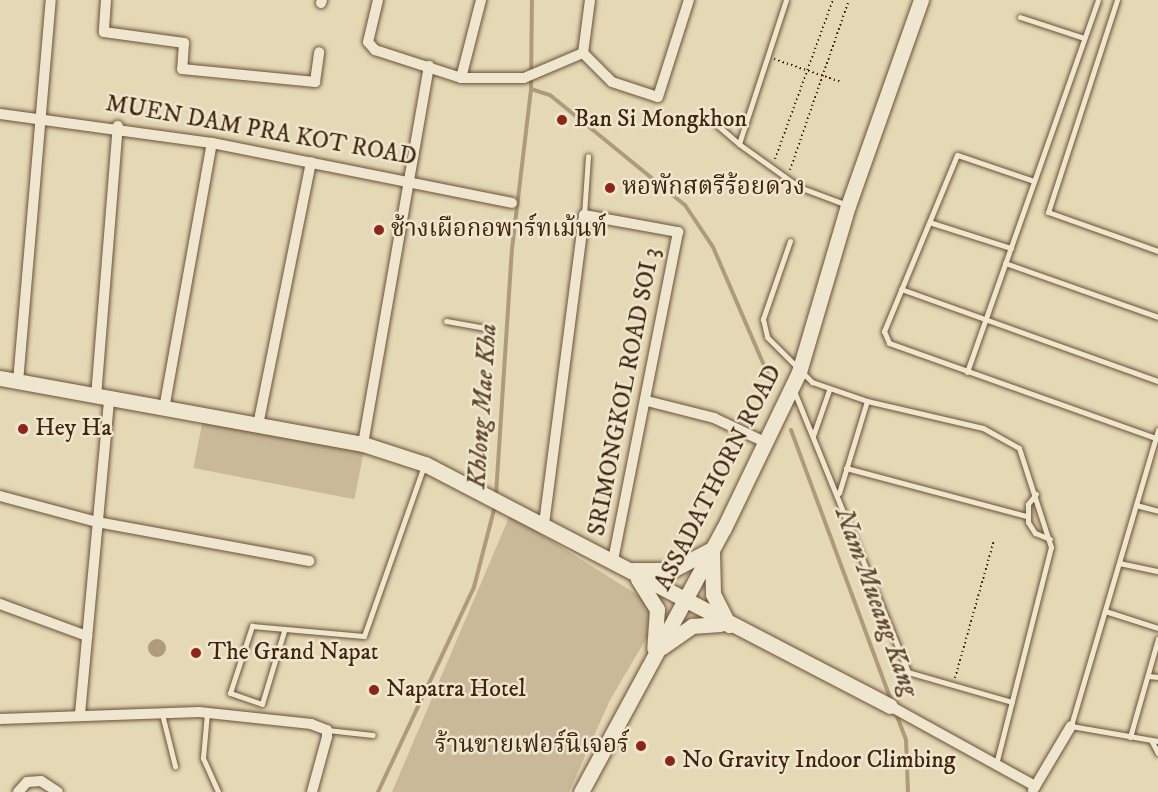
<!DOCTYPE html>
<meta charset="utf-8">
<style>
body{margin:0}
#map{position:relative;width:1158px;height:792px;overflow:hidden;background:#e5d8b5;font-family:"IM FELL DW Pica","Noto Serif Thai",serif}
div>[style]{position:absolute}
.green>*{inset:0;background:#c9b998;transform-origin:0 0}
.water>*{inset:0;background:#ae9b7c}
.round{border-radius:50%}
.stream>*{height:4px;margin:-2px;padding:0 2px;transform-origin:2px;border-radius:2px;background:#ae9b7c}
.path>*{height:2px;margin-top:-1px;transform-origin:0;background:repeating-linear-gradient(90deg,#42240c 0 1.5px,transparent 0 4.5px)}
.roads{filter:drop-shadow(0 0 2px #6b5136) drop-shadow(0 0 2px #6b5136)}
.lane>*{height:5px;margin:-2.5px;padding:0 2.5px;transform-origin:2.5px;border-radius:2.5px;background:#eee6cf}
.street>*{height:10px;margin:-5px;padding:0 5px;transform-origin:5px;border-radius:5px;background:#eee6cf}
.secondary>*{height:15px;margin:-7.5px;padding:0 7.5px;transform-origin:7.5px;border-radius:7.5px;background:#eee6cf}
.dots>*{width:16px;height:16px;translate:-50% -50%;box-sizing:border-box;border:3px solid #eee6cf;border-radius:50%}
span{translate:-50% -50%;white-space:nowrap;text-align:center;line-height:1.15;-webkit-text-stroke:5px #eee6cf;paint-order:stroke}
.poi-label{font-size:24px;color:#42240c}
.left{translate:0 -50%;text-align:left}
.right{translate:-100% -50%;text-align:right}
.street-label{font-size:24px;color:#42240c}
.water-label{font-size:26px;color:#62482e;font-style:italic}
</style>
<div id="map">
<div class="green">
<div style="left:203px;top:419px;width:164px;height:50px;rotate:11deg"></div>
<div style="clip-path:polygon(510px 515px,649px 602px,655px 624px,610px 700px,569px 792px,392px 792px)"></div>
</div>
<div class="water">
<div class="round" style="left:148px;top:639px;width:18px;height:18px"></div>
</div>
<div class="stream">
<div style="left:531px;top:89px;width:20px;rotate:18deg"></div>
<div style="left:550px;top:95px;width:174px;rotate:39.2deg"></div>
<div style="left:685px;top:205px;width:50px;rotate:56.3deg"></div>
<div style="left:713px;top:247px;width:149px;rotate:66.7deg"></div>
<div style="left:791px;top:430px;width:289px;rotate:69.7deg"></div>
<div style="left:496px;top:495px;width:247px;rotate:-86.3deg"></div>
<div style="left:512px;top:249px;width:161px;rotate:-83.2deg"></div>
<div style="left:531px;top:89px;width:89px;rotate:-89.4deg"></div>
<div style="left:895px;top:711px;width:31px;rotate:69deg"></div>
<div style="left:906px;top:740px;width:52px;rotate:87.8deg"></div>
<div style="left:378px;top:792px;width:226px;rotate:-64.9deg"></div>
<div style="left:474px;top:587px;width:84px;rotate:-75.5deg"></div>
</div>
<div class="path">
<div style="left:774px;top:59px;width:71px;rotate:18.9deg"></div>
<div style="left:775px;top:159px;width:169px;rotate:-70deg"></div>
<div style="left:790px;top:170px;width:180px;rotate:-70.9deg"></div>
<div style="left:955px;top:678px;width:143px;rotate:-74.2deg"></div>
</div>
<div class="roads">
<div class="lane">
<div style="left:786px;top:0;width:151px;rotate:108.1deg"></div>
<div style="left:739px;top:144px;width:74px;rotate:35.6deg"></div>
<div style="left:799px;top:187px;width:51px;rotate:20.6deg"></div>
<div style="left:1117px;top:0;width:223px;rotate:108deg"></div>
<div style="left:1048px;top:212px;width:117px;rotate:19.5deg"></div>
<div style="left:1020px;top:17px;width:67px;rotate:18.2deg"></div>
<div style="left:716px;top:124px;width:30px;rotate:41deg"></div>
<div style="left:1034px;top:181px;width:81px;rotate:-161.3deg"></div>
<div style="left:957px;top:155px;width:191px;rotate:112.5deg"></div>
<div style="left:884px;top:331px;width:13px;rotate:67deg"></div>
<div style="left:889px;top:343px;width:283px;rotate:19.6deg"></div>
<div style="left:584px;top:215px;width:59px;rotate:-86.1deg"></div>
<div style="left:932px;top:223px;width:83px;rotate:17.6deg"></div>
<div style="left:790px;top:241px;width:83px;rotate:109.1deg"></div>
<div style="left:763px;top:319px;width:18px;rotate:77deg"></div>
<div style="left:767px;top:337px;width:64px;rotate:45deg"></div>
<div style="left:812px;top:382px;width:58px;rotate:19.1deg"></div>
<div style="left:1005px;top:263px;width:162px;rotate:19.4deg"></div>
<div style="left:901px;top:289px;width:273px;rotate:19.7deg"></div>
<div style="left:446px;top:321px;width:39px;rotate:10deg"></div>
<div style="left:967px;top:372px;width:394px;rotate:-70.6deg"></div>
<div style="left:794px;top:391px;width:303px;rotate:67.9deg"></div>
<div style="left:908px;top:672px;width:108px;rotate:16.1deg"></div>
<div style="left:1158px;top:430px;width:309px;rotate:106.4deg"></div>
<div style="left:1071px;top:726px;width:88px;rotate:9.8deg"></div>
<div style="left:813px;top:436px;width:49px;rotate:-70.8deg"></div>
<div style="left:846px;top:468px;width:187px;rotate:14.9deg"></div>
<div style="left:839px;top:493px;width:96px;rotate:-73.1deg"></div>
<div style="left:867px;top:401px;width:119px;rotate:13.1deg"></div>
<div style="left:983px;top:428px;width:41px;rotate:29.1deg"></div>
<div style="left:1019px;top:448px;width:104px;rotate:72.1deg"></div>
<div style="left:1051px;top:547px;width:224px;rotate:104.2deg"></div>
<div style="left:1036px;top:494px;width:13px;rotate:129deg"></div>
<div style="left:1028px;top:504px;width:18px;rotate:90deg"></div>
<div style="left:1028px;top:522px;width:13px;rotate:58deg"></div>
<div style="left:1035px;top:533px;width:16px;rotate:22deg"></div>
<div style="left:1136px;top:505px;width:23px;rotate:15deg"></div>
<div style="left:1119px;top:563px;width:40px;rotate:12deg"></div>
<div style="left:1105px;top:611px;width:56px;rotate:17.8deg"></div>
<div style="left:284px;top:631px;width:76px;rotate:106.8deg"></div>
<div style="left:262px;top:704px;width:34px;rotate:-161deg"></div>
<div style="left:230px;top:693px;width:71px;rotate:-71.8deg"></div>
<div style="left:252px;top:626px;width:112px;rotate:5.1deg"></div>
<div style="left:364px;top:636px;width:180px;rotate:-70.6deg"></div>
<div style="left:1148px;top:676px;width:10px;rotate:6deg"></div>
<div style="left:207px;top:713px;width:45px;rotate:95.1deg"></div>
<div style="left:203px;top:758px;width:37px;rotate:66deg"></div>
<div style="left:162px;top:714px;width:54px;rotate:76deg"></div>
<div style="left:327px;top:730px;width:46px;rotate:6.2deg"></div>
<div style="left:1130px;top:737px;width:102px;rotate:-74.1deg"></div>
<div style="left:1151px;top:740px;width:15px;rotate:62deg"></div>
</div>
<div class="street">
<div style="left:106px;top:0;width:32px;rotate:94deg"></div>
<div style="left:104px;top:32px;width:81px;rotate:7.8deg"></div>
<div style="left:184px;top:43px;width:26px;rotate:94deg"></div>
<div style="left:182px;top:69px;width:134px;rotate:5.6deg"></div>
<div style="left:315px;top:82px;width:30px;rotate:-82deg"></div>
<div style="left:378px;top:0;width:43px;rotate:103.4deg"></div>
<div style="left:368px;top:42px;width:11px;rotate:49deg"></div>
<div style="left:375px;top:50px;width:90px;rotate:18deg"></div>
<div style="left:461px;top:78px;width:63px"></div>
<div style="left:524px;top:78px;width:64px;rotate:-23deg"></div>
<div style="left:590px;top:0;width:53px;rotate:97.5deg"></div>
<div style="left:583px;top:53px;width:41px;rotate:45deg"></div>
<div style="left:612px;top:82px;width:48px;rotate:18.1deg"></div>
<div style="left:658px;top:97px;width:102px;rotate:-72.3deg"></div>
<div style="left:321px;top:3px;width:3px;rotate:-72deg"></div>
<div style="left:461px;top:78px;width:81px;rotate:-75.6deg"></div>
<div style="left:0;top:114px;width:214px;rotate:7.8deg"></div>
<div style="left:212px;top:143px;width:306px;rotate:11.3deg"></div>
<div style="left:18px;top:382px;width:383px;rotate:-85.1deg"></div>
<div style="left:96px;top:397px;width:272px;rotate:-85.4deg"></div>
<div style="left:647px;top:401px;width:69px;rotate:14.2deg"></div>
<div style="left:714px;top:418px;width:59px;rotate:25.3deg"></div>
<div style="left:164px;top:409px;width:270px;rotate:-79.8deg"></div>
<div style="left:258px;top:425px;width:268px;rotate:-78.6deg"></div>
<div style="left:363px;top:444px;width:384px;rotate:-80.1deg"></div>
<div style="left:0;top:496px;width:100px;rotate:15deg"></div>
<div style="left:97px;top:522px;width:216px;rotate:10.4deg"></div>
<div style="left:544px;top:524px;width:312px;rotate:-82.6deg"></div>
<div style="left:584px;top:215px;width:96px;rotate:10.3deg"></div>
<div style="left:678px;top:232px;width:335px;rotate:101.2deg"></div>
<div style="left:0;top:604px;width:93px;rotate:20.2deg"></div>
<div style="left:890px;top:706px;width:166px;rotate:28.9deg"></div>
<div style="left:80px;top:714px;width:315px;rotate:-84.7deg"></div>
<div style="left:0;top:719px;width:199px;rotate:-2deg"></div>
<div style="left:199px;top:712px;width:113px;rotate:6.1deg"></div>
<div style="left:311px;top:724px;width:17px;rotate:21deg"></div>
<div style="left:327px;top:730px;width:7px;rotate:90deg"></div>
<div style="left:327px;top:737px;width:57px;rotate:105.3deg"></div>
<div style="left:1033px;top:790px;width:74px;rotate:-59.3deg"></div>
<div style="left:18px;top:792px;width:13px;rotate:-48deg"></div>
<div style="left:27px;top:782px;width:14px;rotate:-4deg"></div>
<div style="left:41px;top:781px;width:20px;rotate:33deg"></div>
</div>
<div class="secondary">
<div style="left:0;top:378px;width:369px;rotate:10.3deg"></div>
<div style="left:363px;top:444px;width:65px;rotate:17.9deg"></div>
<div style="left:425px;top:464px;width:524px;rotate:27.49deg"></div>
<div style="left:712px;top:552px;width:42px;rotate:88.6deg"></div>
<div style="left:713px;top:594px;width:35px;rotate:63deg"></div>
<div style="left:633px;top:570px;width:39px"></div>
<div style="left:672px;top:570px;width:45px;rotate:-27.7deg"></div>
<div style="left:638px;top:579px;width:36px;rotate:58deg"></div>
<div style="left:657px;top:609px;width:39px;rotate:94deg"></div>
<div style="left:662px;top:647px;width:37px;rotate:-35deg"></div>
<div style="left:692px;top:626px;width:28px;rotate:-4deg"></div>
<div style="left:581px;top:792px;width:300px;rotate:-61.6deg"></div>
<div style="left:724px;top:528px;width:173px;rotate:-64.3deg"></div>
<div style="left:799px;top:372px;width:173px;rotate:-73.6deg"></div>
<div style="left:848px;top:206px;width:219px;rotate:-70.5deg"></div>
</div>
</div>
<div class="dots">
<div style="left:562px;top:120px;background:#8f2418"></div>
<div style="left:610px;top:188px;background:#8f2418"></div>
<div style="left:379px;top:230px;background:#8f2418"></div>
<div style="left:23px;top:429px;background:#8f2418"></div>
<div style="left:196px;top:653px;background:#8f2418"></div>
<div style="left:374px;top:690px;background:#8f2418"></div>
<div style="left:641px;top:746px;background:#8f2418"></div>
<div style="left:670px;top:761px;background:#8f2418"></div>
</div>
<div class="poi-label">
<span class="left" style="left:574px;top:120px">Ban Si Mongkhon</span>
<span class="left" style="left:622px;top:188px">หอพักสตรีร้อยดวง</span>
<span class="left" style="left:391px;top:230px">ช้างเผือกอพาร์ทเม้นท์</span>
<span class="left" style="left:35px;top:429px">Hey Ha</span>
<span class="left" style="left:208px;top:653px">The Grand Napat</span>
<span class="left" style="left:386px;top:690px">Napatra Hotel</span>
<span class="right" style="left:629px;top:746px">ร้านขายเฟอร์นิเจอร์</span>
<span class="left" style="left:682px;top:761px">No Gravity Indoor Climbing</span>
</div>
<div class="street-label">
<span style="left:261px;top:131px;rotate:10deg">MUEN DAM PRA KOT ROAD</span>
<span style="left:625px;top:392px;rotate:-79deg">SRIMONGKOL ROAD SOI 3</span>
<span style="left:719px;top:478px;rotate:-63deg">ASSADATHORN ROAD</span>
</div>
<div class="water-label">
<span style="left:483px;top:406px;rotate:-86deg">Khlong Mae Kha</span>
<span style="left:876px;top:602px;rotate:70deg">Nam Mueang Kang</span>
</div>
</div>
